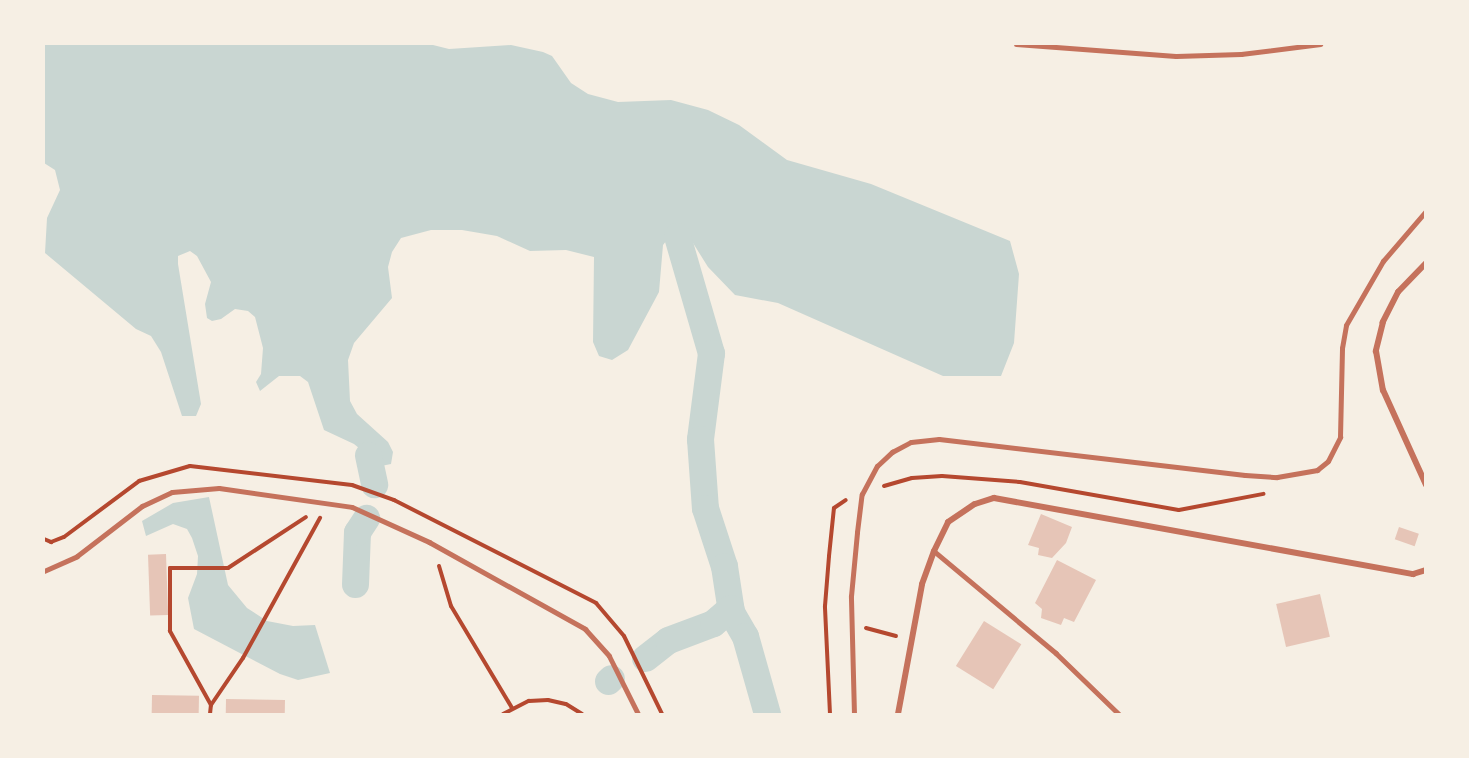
<!DOCTYPE html>
<style>
body{margin:0}
#map{position:relative;width:1469px;height:758px;overflow:hidden;background:#f6efe4;font-family:"Fira Sans Condensed",sans-serif}
div>[style]{position:absolute}
.water>*{inset:0;background:#c9d6d2}
.canal>*{height:27px;margin:-13.5px;padding:0 13.5px;transform-origin:13.5px;border-radius:13.5px;background:#c9d6d2}
.building>*{inset:0;background:#e6c5b7;transform-origin:0 0}
.path>*{height:4px;margin:-2px;padding:0 2px;transform-origin:2px;border-radius:2px;background:#b5482f}
.service>*{height:4.5px;margin:-2.25px;padding:0 2.25px;transform-origin:2.25px;border-radius:2.25px;background:#c5725c}
.pedestrian>*{height:5px;margin:-2.5px;padding:0 2.5px;transform-origin:2.5px;border-radius:2.5px;background:#c5725c}
.minor>*{height:6px;margin:-3px;padding:0 3px;transform-origin:3px;border-radius:3px;background:#c5725c}
span{translate:-50% -50%;white-space:nowrap;text-align:center;line-height:1.15;-webkit-text-stroke:6px #f6efe4;paint-order:stroke}
.frame{position:absolute;inset:0;border:45px solid #f6efe4;pointer-events:none}
</style>
<div id="map">
<div class="water">
<div style="clip-path:polygon(44px 44px,429px 44px,449px 49px,511px 45px,543px 52px,552px 56px,571px 83px,588px 94px,618px 102px,671px 100px,708px 110px,739px 125px,787px 160px,871px 184px,1010px 241px,1019px 274px,1014px 343px,1001px 376px,943px 376px,778px 303px,735px 295px,708px 267px,693px 243px,684px 235px,670px 236px,663px 245px,659px 292px,628px 350px,612px 360px,599px 356px,593px 342px,594px 257px,566px 250px,530px 251px,497px 236px,462px 230px,431px 230px,401px 238px,392px 252px,388px 267px,392px 298px,354px 343px,348px 360px,350px 401px,357px 414px,388px 442px,393px 452px,391px 464px,381px 466px,354px 444px,324px 430px,308px 382px,300px 376px,279px 376px,260px 391px,256px 382px,261px 374px,263px 348px,255px 317px,248px 311px,235px 309px,221px 319px,212px 321px,207px 318px,205px 304px,211px 282px,197px 256px,190px 251px,178px 256px,178px 264px,201px 404px,196px 416px,182px 416px,161px 352px,151px 336px,136px 329px,45px 253px,47px 218px,60px 190px,55px 170px,44px 163px)"></div>
<div style="clip-path:polygon(209px 497px,228px 585px,247px 608px,267px 621px,293px 626px,315px 625px,330px 673px,298px 680px,280px 674px,194px 629px,188px 598px,197px 574px,198px 556px,192px 538px,187px 529px,173px 524px,146px 536px,142px 521px,173px 503px)"></div>
</div>
<div class="canal">
<div style="left:677px;top:236px;width:122px;rotate:73.8deg"></div>
<div style="left:711px;top:353px;width:87px;rotate:97.3deg"></div>
<div style="left:700px;top:439px;width:69px;rotate:85.9deg"></div>
<div style="left:705px;top:508px;width:61px;rotate:71.9deg"></div>
<div style="left:724px;top:566px;width:47px;rotate:81.3deg"></div>
<div style="left:731px;top:612px;width:28px;rotate:60deg"></div>
<div style="left:745px;top:636px;width:81px;rotate:74.2deg"></div>
<div style="left:368px;top:455px;width:30px;rotate:78deg"></div>
<div style="left:355px;top:584px;width:52px;rotate:-87.8deg"></div>
<div style="left:357px;top:532px;width:17px;rotate:-57deg"></div>
<div style="left:645px;top:658px;width:29px;rotate:-38deg"></div>
<div style="left:668px;top:640px;width:48px;rotate:-20.7deg"></div>
<div style="left:713px;top:623px;width:23px;rotate:-41deg"></div>
<div style="left:608px;top:681px;width:4px;rotate:-45deg"></div>
</div>
<div class="building">
<div style="clip-path:polygon(1041px 514px,1072px 527px,1066px 543px,1052px 558px,1038px 555px,1039px 548px,1028px 545px)"></div>
<div style="left:1399px;top:527px;width:21px;height:13px;rotate:19deg"></div>
<div style="left:166px;top:554px;width:61px;height:18px;rotate:88deg"></div>
<div style="clip-path:polygon(1057px 560px,1096px 580px,1074px 622px,1064px 618px,1061px 625px,1041px 618px,1042px 609px,1035px 603px)"></div>
<div style="left:1320px;top:594px;width:44px;height:45px;rotate:77deg"></div>
<div style="left:984px;top:621px;width:44px;height:53px;rotate:32deg"></div>
<div style="left:152px;top:695px;width:47px;height:19px;rotate:1deg"></div>
<div style="left:226px;top:699px;width:59px;height:15px;rotate:1deg"></div>
</div>
<div class="path">
<div style="left:884px;top:486px;width:29px;rotate:-16deg"></div>
<div style="left:912px;top:478px;width:30px;rotate:-4deg"></div>
<div style="left:942px;top:476px;width:78px;rotate:4.4deg"></div>
<div style="left:1020px;top:482px;width:161px;rotate:10deg"></div>
<div style="left:1179px;top:510px;width:86px;rotate:-10.8deg"></div>
<div style="left:44px;top:539px;width:8px;rotate:23deg"></div>
<div style="left:51px;top:542px;width:14px;rotate:-21deg"></div>
<div style="left:64px;top:537px;width:94px;rotate:-36.7deg"></div>
<div style="left:139px;top:481px;width:53px;rotate:-16.4deg"></div>
<div style="left:190px;top:466px;width:163px;rotate:6.7deg"></div>
<div style="left:352px;top:485px;width:45px;rotate:19.7deg"></div>
<div style="left:394px;top:500px;width:227px;rotate:27deg"></div>
<div style="left:596px;top:603px;width:43px;rotate:49.7deg"></div>
<div style="left:624px;top:636px;width:87px;rotate:64deg"></div>
<div style="left:439px;top:566px;width:42px;rotate:73.3deg"></div>
<div style="left:451px;top:606px;width:119px;rotate:59.1deg"></div>
<div style="left:866px;top:628px;width:31px;rotate:15deg"></div>
<div style="left:211px;top:705px;width:85px;rotate:-119deg"></div>
<div style="left:170px;top:631px;width:63px;rotate:-90deg"></div>
<div style="left:170px;top:568px;width:58px"></div>
<div style="left:228px;top:568px;width:93px;rotate:-33.2deg"></div>
<div style="left:210px;top:714px;width:9px;rotate:-84deg"></div>
<div style="left:211px;top:705px;width:57px;rotate:-55.8deg"></div>
<div style="left:243px;top:658px;width:160px;rotate:-61.2deg"></div>
<div style="left:503px;top:714px;width:29px;rotate:-27deg"></div>
<div style="left:529px;top:701px;width:19px;rotate:-3deg"></div>
<div style="left:548px;top:700px;width:18px;rotate:13deg"></div>
<div style="left:566px;top:704px;width:19px;rotate:32deg"></div>
<div style="left:830px;top:714px;width:108px;rotate:-92.7deg"></div>
<div style="left:825px;top:606px;width:50px;rotate:-85.4deg"></div>
<div style="left:829px;top:556px;width:48px;rotate:-84.1deg"></div>
<div style="left:834px;top:508px;width:14px;rotate:-34deg"></div>
</div>
<div class="service">
<div style="left:934px;top:551px;width:159px;rotate:39.9deg"></div>
<div style="left:1056px;top:653px;width:88px;rotate:44.1deg"></div>
</div>
<div class="pedestrian">
<div style="left:1016px;top:44px;width:160px;rotate:4.3deg"></div>
<div style="left:1176px;top:56px;width:65px;rotate:-1.8deg"></div>
<div style="left:1241px;top:54px;width:80px;rotate:-7.2deg"></div>
<div style="left:44px;top:571px;width:36px;rotate:-24deg"></div>
<div style="left:77px;top:556px;width:82px;rotate:-37.6deg"></div>
<div style="left:142px;top:506px;width:33px;rotate:-25deg"></div>
<div style="left:172px;top:492px;width:47px;rotate:-4.9deg"></div>
<div style="left:219px;top:488px;width:134px;rotate:8.1deg"></div>
<div style="left:352px;top:507px;width:85px;rotate:24.4deg"></div>
<div style="left:429px;top:542px;width:179px;rotate:29.1deg"></div>
<div style="left:585px;top:629px;width:36px;rotate:48deg"></div>
<div style="left:609px;top:656px;width:65px;rotate:63.4deg"></div>
<div style="left:854px;top:714px;width:118px;rotate:-91.5deg"></div>
<div style="left:851px;top:596px;width:64px;rotate:-84.6deg"></div>
<div style="left:857px;top:532px;width:38px;rotate:-83deg"></div>
<div style="left:862px;top:494px;width:32px;rotate:-62deg"></div>
<div style="left:877px;top:466px;width:21px;rotate:-43deg"></div>
<div style="left:892px;top:452px;width:21px;rotate:-28deg"></div>
<div style="left:911px;top:442px;width:28px;rotate:-6deg"></div>
<div style="left:939px;top:439px;width:308px;rotate:6.7deg"></div>
<div style="left:1245px;top:475px;width:32px;rotate:4deg"></div>
<div style="left:1277px;top:477px;width:41px;rotate:-9.9deg"></div>
<div style="left:1317px;top:470px;width:14px;rotate:-39deg"></div>
<div style="left:1328px;top:461px;width:27px;rotate:-63deg"></div>
<div style="left:1340px;top:437px;width:89px;rotate:-88.7deg"></div>
<div style="left:1342px;top:348px;width:23px;rotate:-80deg"></div>
<div style="left:1346px;top:325px;width:74px;rotate:-60deg"></div>
<div style="left:1383px;top:261px;width:66px;rotate:-49.3deg"></div>
</div>
<div class="minor">
<div style="left:1426px;top:263px;width:40px;rotate:134deg"></div>
<div style="left:1398px;top:292px;width:34px;rotate:117deg"></div>
<div style="left:1383px;top:322px;width:30px;rotate:104deg"></div>
<div style="left:1376px;top:351px;width:40px;rotate:80deg"></div>
<div style="left:1383px;top:390px;width:104px;rotate:65.6deg"></div>
<div style="left:898px;top:714px;width:132px;rotate:-79.5deg"></div>
<div style="left:922px;top:584px;width:35px;rotate:-70deg"></div>
<div style="left:934px;top:551px;width:32px;rotate:-64deg"></div>
<div style="left:948px;top:522px;width:32px;rotate:-34deg"></div>
<div style="left:975px;top:504px;width:20px;rotate:-18deg"></div>
<div style="left:994px;top:498px;width:426px;rotate:10.3deg"></div>
<div style="left:1413px;top:574px;width:14px;rotate:-17deg"></div>
</div>
<div class="frame"></div>
</div>
